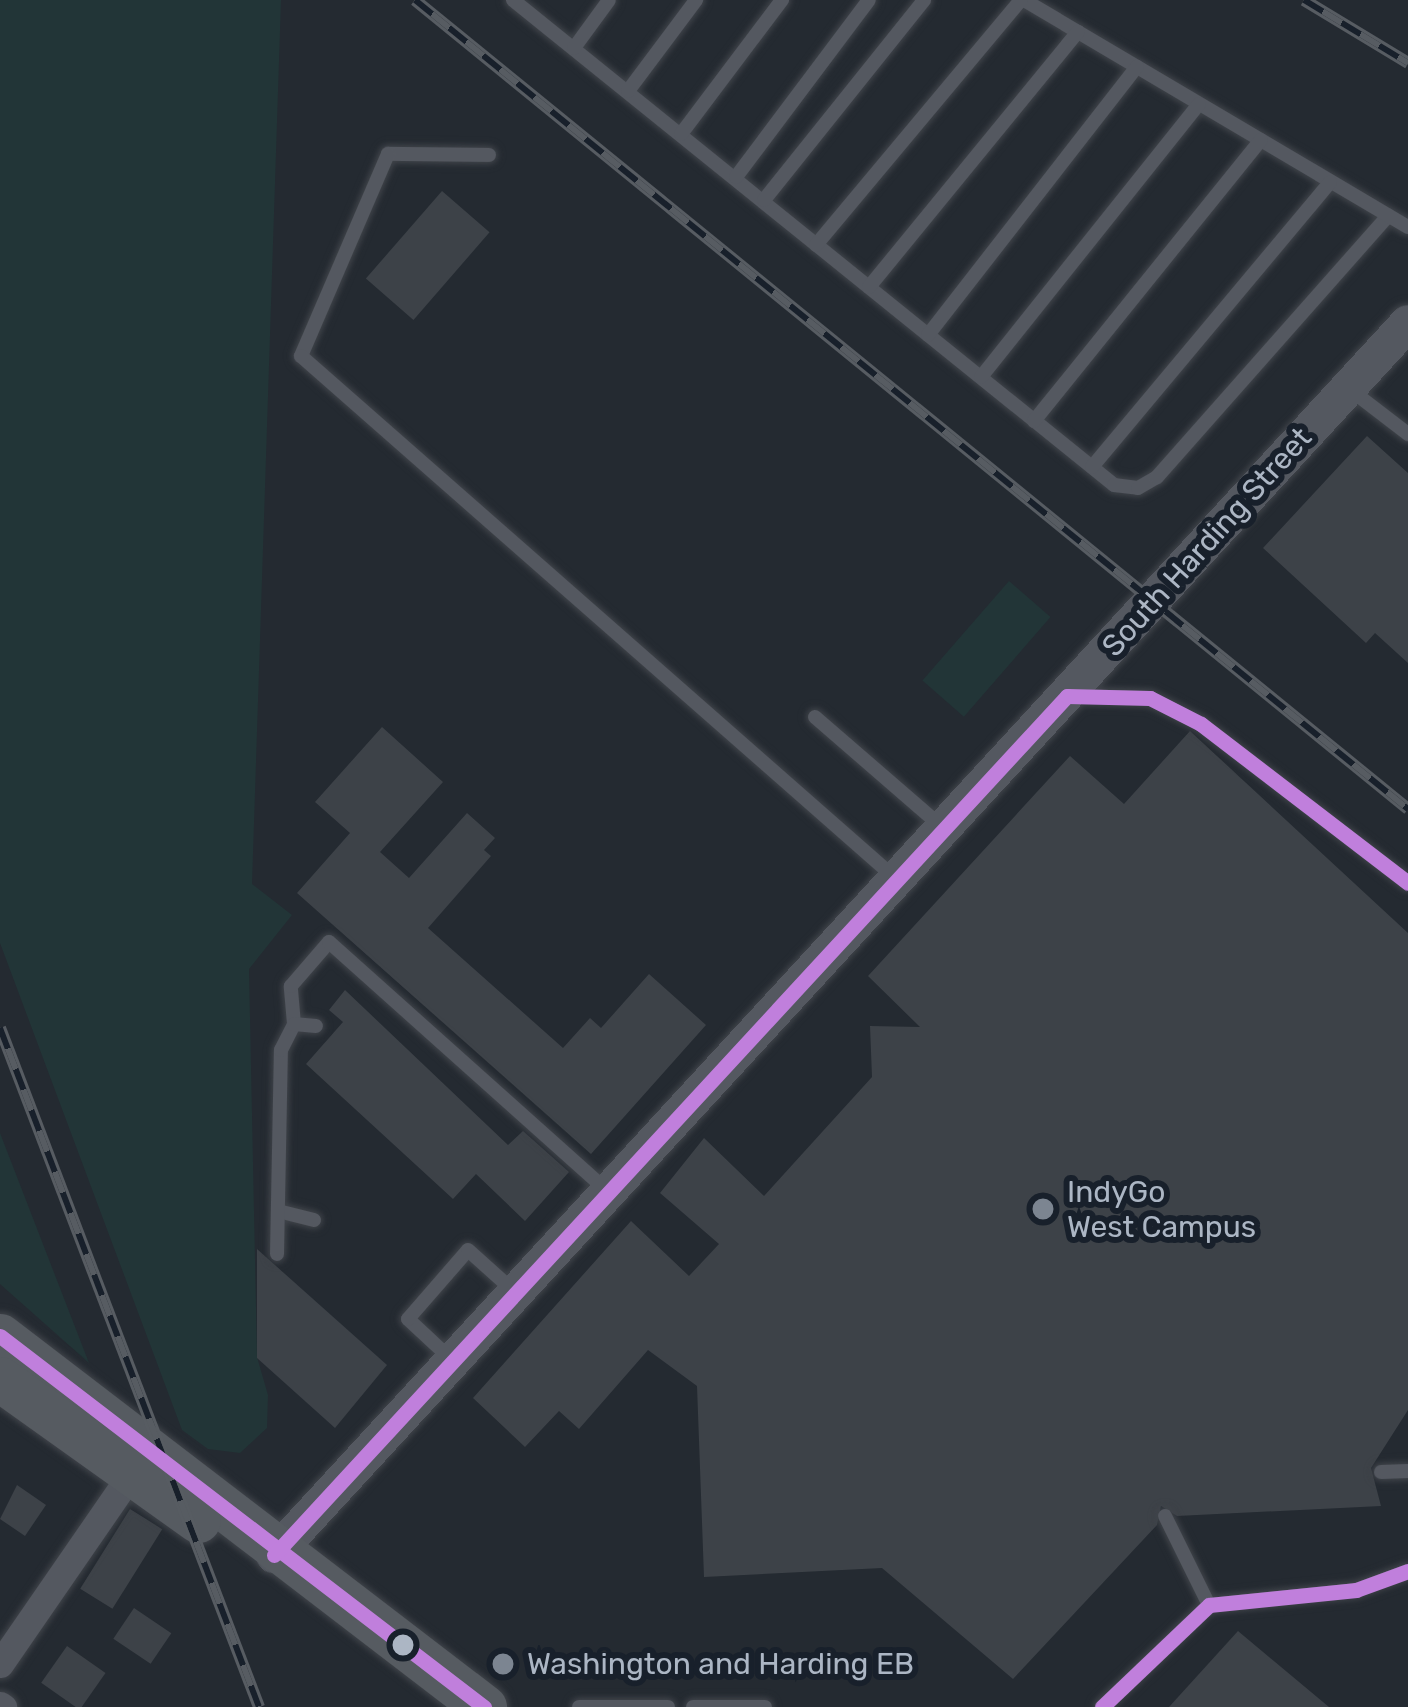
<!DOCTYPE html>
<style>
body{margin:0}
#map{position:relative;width:1408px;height:1707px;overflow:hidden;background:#242a31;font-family:Rubik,sans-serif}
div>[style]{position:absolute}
.green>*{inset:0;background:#223537;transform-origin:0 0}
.building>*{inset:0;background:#3d4248;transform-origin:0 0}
.roads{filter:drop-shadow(0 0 3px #40444a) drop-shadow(0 0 3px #40444a)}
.service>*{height:14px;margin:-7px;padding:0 7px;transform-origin:7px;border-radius:7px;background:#545860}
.minor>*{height:27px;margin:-13.5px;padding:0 13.5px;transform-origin:13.5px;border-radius:13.5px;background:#545860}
.tertiary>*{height:36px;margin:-18px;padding:0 18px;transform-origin:18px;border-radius:18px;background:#545860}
.primary>*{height:45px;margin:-22.5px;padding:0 22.5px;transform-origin:22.5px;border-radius:22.5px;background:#565b61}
.rail>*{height:12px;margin-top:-6px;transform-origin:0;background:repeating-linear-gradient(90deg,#18202b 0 22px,#575c62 0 44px);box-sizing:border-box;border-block:3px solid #575c62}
.bus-1>*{height:15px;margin:-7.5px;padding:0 7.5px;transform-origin:7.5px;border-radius:7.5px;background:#c07fdc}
.dots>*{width:33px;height:33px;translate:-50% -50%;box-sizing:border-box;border:6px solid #18202b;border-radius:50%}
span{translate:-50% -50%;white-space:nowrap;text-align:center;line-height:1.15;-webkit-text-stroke:12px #18202b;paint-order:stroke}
.street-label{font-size:30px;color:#acb6c4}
.poi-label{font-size:30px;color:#acb6c4}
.left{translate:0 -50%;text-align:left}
</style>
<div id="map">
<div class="green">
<div style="clip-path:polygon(0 0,281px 0,252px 884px,292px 915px,249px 969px,257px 1357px,268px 1395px,267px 1428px,240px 1453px,208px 1449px,182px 1430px,0 943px)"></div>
<div style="left:1009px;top:581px;width:55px;height:132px;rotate:41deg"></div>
<div style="clip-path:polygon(0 1133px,89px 1363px,0 1284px)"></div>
</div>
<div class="building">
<div style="left:442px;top:191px;width:63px;height:116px;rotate:41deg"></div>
<div style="clip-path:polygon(1367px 436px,1408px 473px,1408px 663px,1375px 633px,1366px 643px,1263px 548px)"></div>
<div style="clip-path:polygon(382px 727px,443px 782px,380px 852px,409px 878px,467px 813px,495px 838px,484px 850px,491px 856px,428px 928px,563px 1048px,590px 1018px,601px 1028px,649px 974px,706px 1025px,591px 1154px,297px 893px,350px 833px,315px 802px)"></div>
<div style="clip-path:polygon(1190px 731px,1408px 933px,1408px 1410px,1371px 1468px,1381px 1506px,1177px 1516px,1161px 1506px,1157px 1525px,1013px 1679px,882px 1568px,704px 1577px,697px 1386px,648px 1350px,579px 1429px,559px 1411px,525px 1447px,473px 1398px,631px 1221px,689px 1276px,719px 1244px,660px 1193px,704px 1138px,764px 1196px,872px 1077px,870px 1026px,920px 1027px,868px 976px,1070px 756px,1124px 804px)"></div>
<div style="clip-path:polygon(345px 990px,508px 1145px,523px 1131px,569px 1172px,525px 1221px,476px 1174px,453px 1199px,306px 1064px,343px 1022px,329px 1010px)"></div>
<div style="clip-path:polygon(257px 1249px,387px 1365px,335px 1428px,257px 1358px)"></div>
<div style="clip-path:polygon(17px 1485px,46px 1505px,25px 1536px,0 1519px)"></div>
<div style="left:130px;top:1509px;width:38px;height:94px;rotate:32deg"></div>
<div style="left:134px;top:1608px;width:45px;height:37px;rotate:34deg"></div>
<div style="clip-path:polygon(1238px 1631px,1329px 1707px,1169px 1707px)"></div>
<div style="left:67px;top:1646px;width:47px;height:45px;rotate:35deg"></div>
</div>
<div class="roads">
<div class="service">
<div style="left:513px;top:0;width:772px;rotate:38.9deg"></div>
<div style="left:1114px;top:485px;width:24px;rotate:7deg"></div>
<div style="left:1138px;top:488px;width:22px;rotate:-30deg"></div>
<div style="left:1157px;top:477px;width:349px;rotate:-48.5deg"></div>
<div style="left:1024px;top:0;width:446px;rotate:30.6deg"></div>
<div style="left:574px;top:48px;width:59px;rotate:-53.9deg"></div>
<div style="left:628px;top:91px;width:114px;rotate:-53.2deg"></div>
<div style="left:681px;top:134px;width:168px;rotate:-53deg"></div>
<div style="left:489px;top:155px;width:101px;rotate:-179.4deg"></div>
<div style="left:388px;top:154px;width:220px;rotate:113.3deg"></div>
<div style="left:301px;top:356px;width:789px;rotate:41.3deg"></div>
<div style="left:736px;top:177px;width:221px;rotate:-53.1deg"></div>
<div style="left:764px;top:200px;width:256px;rotate:-51.3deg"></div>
<div style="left:816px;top:245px;width:319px;rotate:-50.1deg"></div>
<div style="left:869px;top:287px;width:330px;rotate:-50.7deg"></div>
<div style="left:928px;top:335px;width:340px;rotate:-52.1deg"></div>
<div style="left:981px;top:377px;width:349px;rotate:-51.4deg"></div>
<div style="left:1352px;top:391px;width:71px;rotate:37.5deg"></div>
<div style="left:1034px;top:421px;width:361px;rotate:-51.1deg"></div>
<div style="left:1092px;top:467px;width:371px;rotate:-50.1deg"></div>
<div style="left:1072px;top:696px;width:78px;rotate:1.5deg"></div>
<div style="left:1150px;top:698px;width:57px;rotate:27deg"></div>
<div style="left:1201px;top:724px;width:261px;rotate:37.5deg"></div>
<div style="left:815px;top:717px;width:169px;rotate:40.9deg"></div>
<div style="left:294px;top:1024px;width:38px;rotate:-95deg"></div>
<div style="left:291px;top:986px;width:58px;rotate:-49.2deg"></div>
<div style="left:329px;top:942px;width:372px;rotate:41.8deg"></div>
<div style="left:282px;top:1212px;width:33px;rotate:14deg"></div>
<div style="left:277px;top:1254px;width:204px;rotate:-88.9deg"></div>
<div style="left:281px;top:1050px;width:29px;rotate:-63deg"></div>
<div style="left:294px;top:1024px;width:22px;rotate:5deg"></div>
<div style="left:452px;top:1360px;width:60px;rotate:-137deg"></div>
<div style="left:408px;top:1319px;width:91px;rotate:-49deg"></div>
<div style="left:468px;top:1250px;width:64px;rotate:41.9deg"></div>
<div style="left:1381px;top:1472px;width:27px;rotate:-2deg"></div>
<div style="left:1165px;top:1516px;width:99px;rotate:63.7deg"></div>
<div style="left:579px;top:1707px;width:89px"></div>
<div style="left:693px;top:1707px;width:72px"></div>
<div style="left:1102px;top:1707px;width:148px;rotate:-43.6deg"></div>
<div style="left:1209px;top:1605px;width:148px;rotate:-5.8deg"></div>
<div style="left:1356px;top:1590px;width:55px;rotate:-20.1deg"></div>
</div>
<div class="minor">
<div style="left:0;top:1664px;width:231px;rotate:-55.4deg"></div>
<div style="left:0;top:1705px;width:4px;rotate:34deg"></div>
</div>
<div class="tertiary">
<div style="left:274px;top:1555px;width:1674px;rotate:-47.37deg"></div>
</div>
<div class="primary">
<div style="left:0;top:1336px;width:610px;rotate:37.47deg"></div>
<div style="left:0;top:1379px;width:243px;rotate:35.5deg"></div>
</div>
</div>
<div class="rail">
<div style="left:415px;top:0;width:1281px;rotate:39.17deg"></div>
<div style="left:1304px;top:0;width:122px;rotate:31.2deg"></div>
<div style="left:0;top:1028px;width:727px;rotate:69.12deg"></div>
</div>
<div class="bus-1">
<div style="left:0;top:1336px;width:610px;rotate:37.47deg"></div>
<div style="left:274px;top:1555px;width:1169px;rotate:-47.29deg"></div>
<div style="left:1067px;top:696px;width:83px;rotate:1.4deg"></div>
<div style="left:1150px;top:698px;width:57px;rotate:27deg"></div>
<div style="left:1201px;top:724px;width:261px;rotate:37.5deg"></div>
<div style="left:1102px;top:1707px;width:148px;rotate:-43.6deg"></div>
<div style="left:1209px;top:1605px;width:148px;rotate:-5.8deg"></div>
<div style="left:1356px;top:1590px;width:55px;rotate:-20.1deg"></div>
</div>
<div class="dots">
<div style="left:1043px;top:1209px;background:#7c8591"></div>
<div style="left:403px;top:1645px;background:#acb6c4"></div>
<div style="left:503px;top:1664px;background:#7c8591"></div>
</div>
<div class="street-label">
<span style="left:1207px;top:542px;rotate:-48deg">South Harding Street</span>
</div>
<div class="poi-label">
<span class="left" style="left:1067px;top:1209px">IndyGo<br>West Campus</span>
<span class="left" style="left:527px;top:1664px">Washington and Harding EB</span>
</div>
</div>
